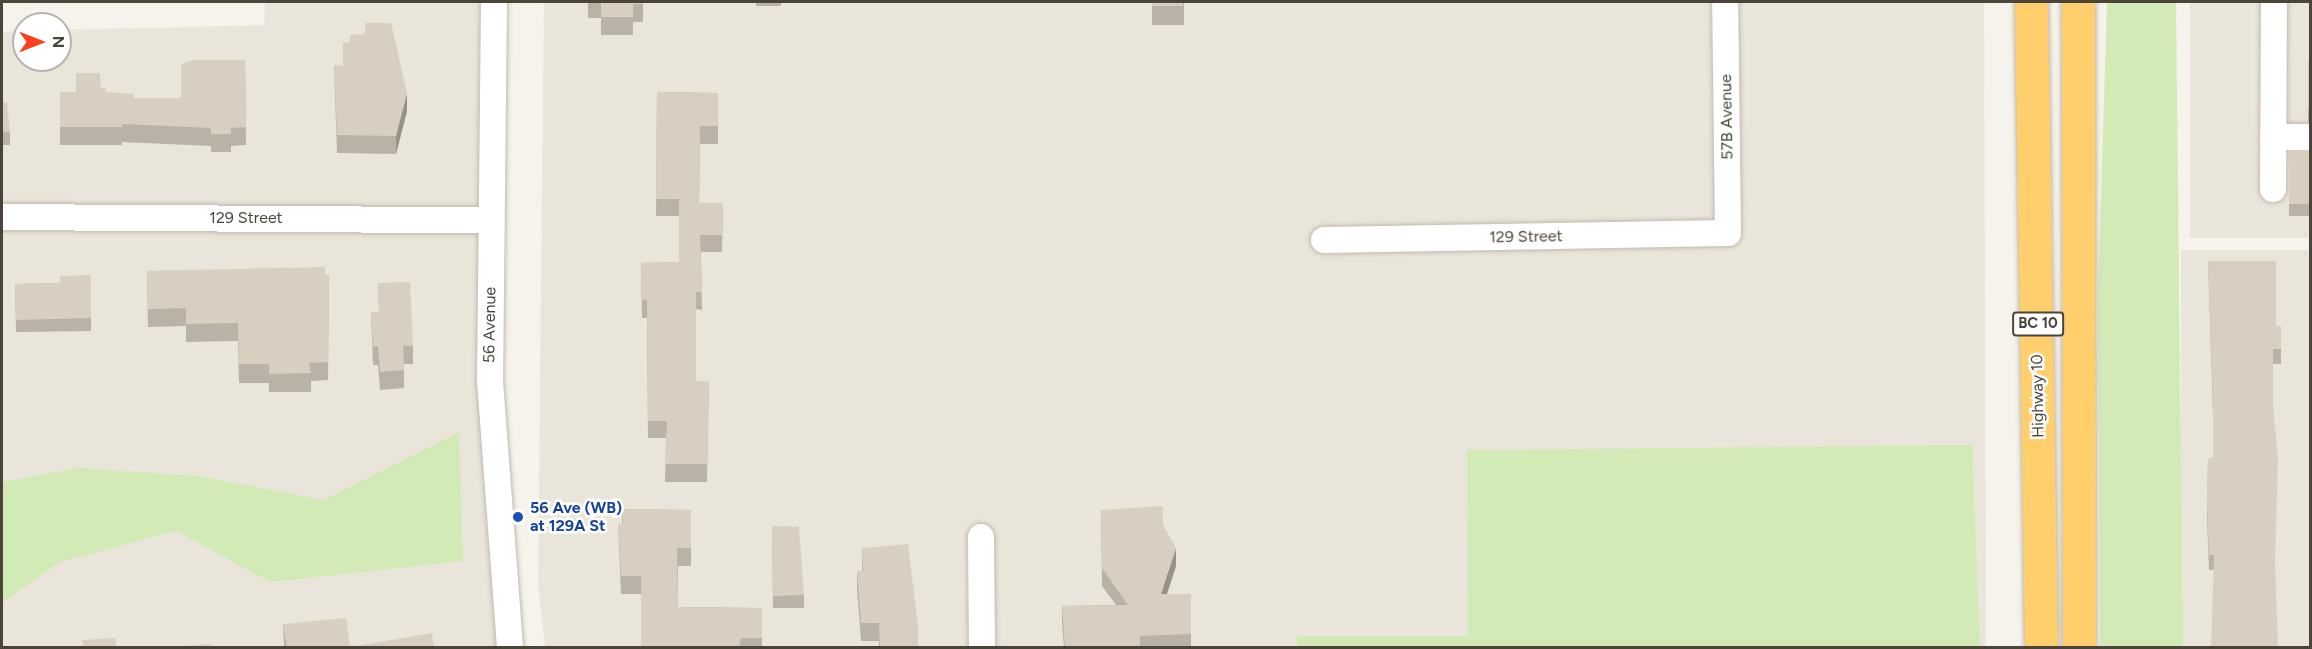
<!DOCTYPE html>
<style>
body{margin:0}
#map{position:relative;width:2312px;height:649px;overflow:hidden;background:#f6f3ec;font-family:Figtree,sans-serif}
div>[style]{position:absolute}
.residential>*{inset:0;background:#eae5da;transform-origin:0 0}
.green>*{inset:0;background:#d2eab5}
.roads{filter:drop-shadow(0 0 2px #c2bbae) drop-shadow(0 0 2px #c2bbae)}
.minor>*{height:26px;margin:-13px;padding:0 13px;transform-origin:13px;border-radius:13px;background:#fff}
.highway>*{height:33px;margin:-16.5px;padding:0 16.5px;transform-origin:16.5px;border-radius:16.5px;background:#ffcf6e}
.wall>*{inset:0;background:#bab2a6;transform-origin:0 0}
.shaded-wall>*{inset:0;background:#979187}
.building>*{inset:0;background:#d8cfc1;transform-origin:0 0}
.dots>*{width:16px;height:16px;translate:-50% -50%;box-sizing:border-box;border:3px solid #fff;border-radius:50%}
span{translate:-50% -50%;white-space:nowrap;text-align:center;line-height:1.15;-webkit-text-stroke:5px #fff;paint-order:stroke}
.shield-label span{padding:2px 4px;background:#fff;border:2px solid;border-radius:4px;-webkit-text-stroke-width:0}
.shield-label{font-size:15px;color:#4b4439;font-weight:700}
.street-label{font-size:16px;color:#4b4439}
.transit-label{font-size:16px;color:#164399;font-weight:700}
.left{translate:0 -50%;text-align:left}
.frame{position:absolute;inset:0;border:3px solid #4b4439;pointer-events:none}
.north{position:absolute;left:12px;top:12px;width:60px;height:60px;box-sizing:border-box;background:#fff;border:2px solid #b7b4b0;border-radius:50%;rotate:90deg;font-size:16px;font-weight:700;line-height:24px;text-align:center;color:#4b4439}
.north::after{content:'';display:block;margin:auto;width:21px;height:27px;background:#fc3f1d;clip-path:polygon(50% 0,100% 100%,50% 72%,0 100%)}
</style>
<div id="map">
<div class="residential">
<div style="clip-path:polygon(265px 2px,484px 2px,499px 647px,2px 647px,2px 32px,24px 31px,24px 60px,60px 60px,60px 30px,264px 25px)"></div>
<div style="clip-path:polygon(544px 2px,1984px 2px,1986px 647px,545px 647px,538px 584px)"></div>
<div style="left:2190px;top:2px;width:120px;height:236px"></div>
<div style="left:2310px;top:250px;width:397px;height:129px;rotate:90deg"></div>
</div>
<div class="green">
<div style="clip-path:polygon(2107px 2px,2176px 2px,2183px 647px,2100px 647px,2098px 293px)"></div>
<div style="clip-path:polygon(459px 432px,463px 561px,270px 582px,176px 531px,60px 562px,2px 603px,2px 482px,78px 468px,198px 476px,324px 500px)"></div>
<div style="clip-path:polygon(1972px 445px,1980px 647px,1297px 647px,1297px 636px,1468px 636px,1467px 450px)"></div>
</div>
<div class="roads">
<div class="minor">
<div style="left:494px;top:2px;width:379px;rotate:90.6deg"></div>
<div style="left:490px;top:381px;width:268px;rotate:85.7deg"></div>
<div style="left:2273px;top:137px;width:37px"></div>
<div style="left:2273px;top:189px;width:187px;rotate:-89.7deg"></div>
<div style="left:2px;top:217px;width:489px;rotate:0.4deg"></div>
<div style="left:1324px;top:240px;width:404px;rotate:-1deg"></div>
<div style="left:1728px;top:233px;width:231px;rotate:-90.7deg"></div>
<div style="left:981px;top:537px;width:111px;rotate:89.5deg"></div>
</div>
<div class="highway">
<div style="left:2031px;top:2px;width:646px;rotate:89.11deg"></div>
<div style="left:2078px;top:2px;width:646px;rotate:89.91deg"></div>
</div>
</div>
<div class="wall">
<div style="clip-path:polygon(588px 2px,643px 2px,643px 22px,633px 22px,633px 35px,601px 35px,601px 18px,588px 18px)"></div>
<div style="left:756px;top:2px;width:25px;height:4px"></div>
<div style="clip-path:polygon(989px 2px,1033px 2px,989px 3px)"></div>
<div style="left:1152px;top:2px;width:32px;height:23px"></div>
<div style="clip-path:polygon(245px 60px,246px 145px,231px 146px,231px 152px,211px 152px,211px 146px,122px 142px,122px 145px,60px 145px,60px 92px,106px 92px,134px 98px,181px 98px)"></div>
<div style="left:2308px;top:60px;width:2px;height:62px"></div>
<div style="clip-path:polygon(334px 65px,407px 111px,396px 154px,337px 153px)"></div>
<div style="clip-path:polygon(657px 92px,718px 93px,718px 144px,700px 144px,699px 203px,723px 203px,722px 252px,701px 252px,702px 310px,696px 309px,696px 381px,709px 381px,707px 482px,665px 482px,666px 438px,648px 438px,647px 318px,642px 318px,641px 263px,679px 262px,679px 216px,656px 216px)"></div>
<div style="clip-path:polygon(2px 103px,10px 132px,10px 145px,2px 145px)"></div>
<div style="clip-path:polygon(2310px 139px,2310px 216px,2289px 216px,2289px 150px,2309px 150px)"></div>
<div style="clip-path:polygon(2208px 261px,2276px 326px,2281px 326px,2281px 364px,2273px 364px,2214px 570px,2209px 570px,2207px 518px,2208px 458px,2213px 458px,2213px 415px)"></div>
<div style="clip-path:polygon(147px 271px,329px 275px,328px 380px,311px 381px,311px 392px,269px 392px,269px 383px,239px 383px,238px 341px,186px 342px,186px 326px,148px 327px)"></div>
<div style="clip-path:polygon(91px 275px,91px 331px,16px 332px,15px 284px,60px 283px)"></div>
<div style="clip-path:polygon(378px 283px,413px 346px,413px 364px,404px 364px,404px 388px,380px 390px,378px 365px,373px 365px,371px 313px,379px 312px)"></div>
<div style="clip-path:polygon(622px 509px,691px 510px,691px 566px,678px 566px,678px 607px,762px 608px,762px 648px,641px 648px,641px 594px,621px 594px,618px 524px,622px 524px)"></div>
<div style="clip-path:polygon(1101px 510px,1163px 525px,1176px 566px,1167px 594px,1191px 594px,1191px 648px,1064px 648px,1062px 623px,1062px 606px,1116px 605px,1102px 586px)"></div>
<div style="clip-path:polygon(772px 526px,804px 595px,804px 608px,773px 608px)"></div>
<div style="clip-path:polygon(862px 548px,918px 648px,879px 648px,879px 641px,861px 641px,857px 589px,857px 571px,862px 571px)"></div>
<div style="clip-path:polygon(283px 624px,350px 647px,434px 648px,284px 648px)"></div>
</div>
<div class="shaded-wall">
<div style="clip-path:polygon(407px 93px,407px 111px,396px 154px,396px 136px)"></div>
<div style="clip-path:polygon(1176px 548px,1176px 566px,1161px 612px,1161px 594px)"></div>
</div>
<div class="building">
<div style="clip-path:polygon(601px 2px,643px 2px,643px 4px,633px 4px,633px 17px,601px 17px)"></div>
<div style="left:1152px;top:2px;width:31px;height:4px"></div>
<div style="clip-path:polygon(365px 23px,391px 23px,407px 93px,396px 136px,337px 135px,334px 65px,343px 66px,343px 43px,350px 42px,350px 35px,365px 34px)"></div>
<div style="clip-path:polygon(193px 60px,245px 60px,246px 127px,231px 128px,231px 134px,211px 134px,211px 128px,122px 124px,122px 127px,60px 127px,60px 92px,76px 92px,76px 73px,100px 73px,101px 88px,106px 88px,105px 92px,134px 94px,134px 98px,181px 98px,181px 64px)"></div>
<div style="left:2308px;top:60px;width:2px;height:49px"></div>
<div style="clip-path:polygon(657px 92px,718px 93px,718px 126px,700px 126px,699px 203px,723px 203px,722px 235px,700px 235px,702px 292px,696px 292px,696px 381px,709px 381px,707px 464px,665px 464px,667px 421px,648px 421px,647px 300px,642px 300px,641px 263px,679px 262px,679px 199px,656px 199px)"></div>
<div style="clip-path:polygon(7px 102px,10px 132px,2px 132px,2px 103px)"></div>
<div style="clip-path:polygon(2309px 139px,2310px 139px,2310px 204px,2289px 204px,2289px 150px,2309px 150px)"></div>
<div style="clip-path:polygon(2208px 261px,2276px 261px,2276px 326px,2281px 326px,2281px 349px,2273px 349px,2273px 406px,2278px 459px,2275px 561px,2278px 648px,2211px 648px,2214px 555px,2209px 555px,2207px 503px,2208px 458px,2213px 458px,2213px 400px)"></div>
<div style="clip-path:polygon(325px 267px,325px 275px,329px 275px,328px 362px,309px 363px,311px 373px,269px 374px,269px 364px,239px 364px,238px 323px,186px 324px,186px 308px,148px 309px,147px 271px)"></div>
<div style="clip-path:polygon(91px 275px,91px 318px,16px 320px,15px 284px,60px 283px,60px 276px)"></div>
<div style="clip-path:polygon(410px 282px,413px 346px,403px 346px,404px 370px,380px 372px,378px 346px,373px 346px,371px 313px,379px 312px,378px 283px)"></div>
<div style="clip-path:polygon(1163px 506px,1163px 525px,1176px 548px,1161px 594px,1191px 594px,1191px 634px,1140px 636px,1140px 648px,1065px 648px,1062px 606px,1128px 605px,1102px 568px,1101px 510px)"></div>
<div style="clip-path:polygon(622px 509px,691px 510px,691px 548px,677px 548px,678px 607px,762px 608px,762px 638px,741px 638px,739px 648px,641px 648px,641px 576px,621px 576px,618px 524px,623px 524px)"></div>
<div style="clip-path:polygon(772px 526px,799px 527px,804px 595px,773px 596px)"></div>
<div style="clip-path:polygon(908px 544px,918px 626px,918px 648px,880px 648px,879px 623px,861px 623px,857px 571px,863px 571px,862px 548px)"></div>
<div style="clip-path:polygon(346px 618px,350px 647px,432px 633px,434px 648px,287px 648px,283px 624px)"></div>
<div style="clip-path:polygon(115px 638px,117px 648px,83px 648px,82px 640px)"></div>
<div style="clip-path:polygon(209px 644px,214px 648px,187px 648px,187px 646px)"></div>
</div>
<div class="dots">
<div style="left:518px;top:517px;background:#1a4fb4"></div>
</div>
<div class="shield-label">
<span style="left:2038px;top:324px">BC 10</span>
</div>
<div class="street-label">
<span style="left:1727px;top:117px;rotate:-91deg">57B Avenue</span>
<span style="left:246px;top:218px">129 Street</span>
<span style="left:1526px;top:237px;rotate:-1deg">129 Street</span>
<span style="left:490px;top:325px;rotate:-89deg">56 Avenue</span>
<span style="left:2038px;top:396px;rotate:-91deg">Highway 10</span>
</div>
<div class="transit-label">
<span class="left" style="left:530px;top:517px">56 Ave (WB)<br>at 129A St</span>
</div>
<div class="frame"></div>
<div class="north">N</div>
</div>
